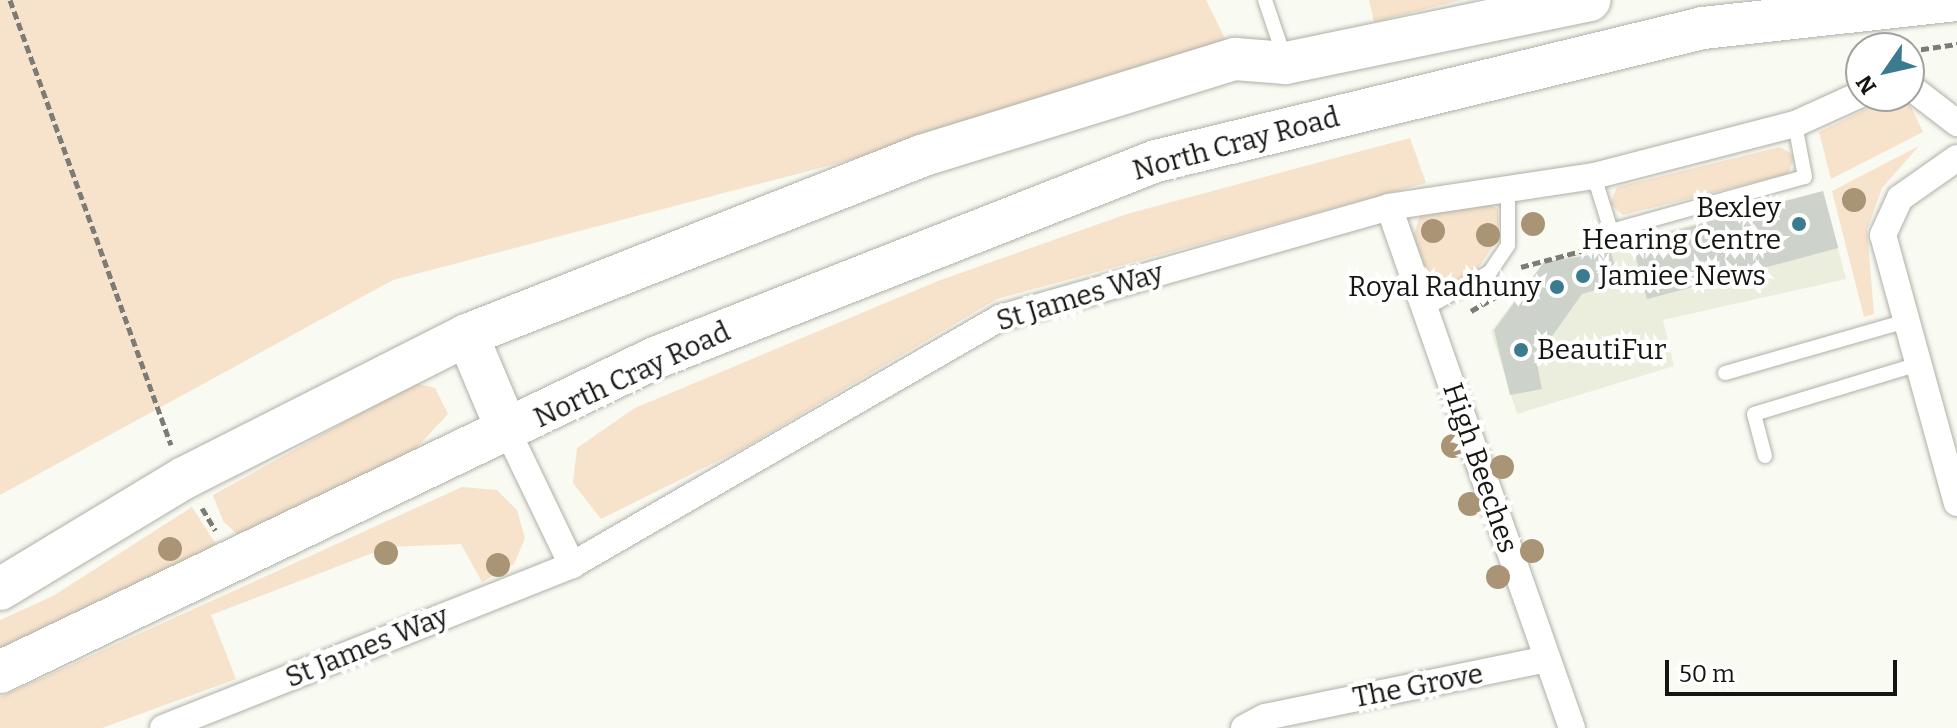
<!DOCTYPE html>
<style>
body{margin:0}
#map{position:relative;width:1957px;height:728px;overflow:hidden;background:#f9faf1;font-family:Bitter,serif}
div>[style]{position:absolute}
.built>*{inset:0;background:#eceedd}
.green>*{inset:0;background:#f7e2cb}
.building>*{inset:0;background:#cdd2ca;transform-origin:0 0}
.path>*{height:5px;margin-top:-2.5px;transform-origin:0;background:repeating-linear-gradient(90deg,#7c7c77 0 8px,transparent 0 12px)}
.roads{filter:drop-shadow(0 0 2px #afb0a8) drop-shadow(0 0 2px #afb0a8)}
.service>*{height:14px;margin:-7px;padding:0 7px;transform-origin:7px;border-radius:7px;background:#fff}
.minor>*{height:26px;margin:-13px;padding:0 13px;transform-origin:13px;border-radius:13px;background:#fff}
.primary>*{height:42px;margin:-21px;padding:0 21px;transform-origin:21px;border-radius:21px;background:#fff}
.trees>*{width:24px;height:24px;margin:-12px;border-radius:50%;background:#a99575}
.dots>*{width:22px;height:22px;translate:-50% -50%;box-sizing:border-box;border:4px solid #fff;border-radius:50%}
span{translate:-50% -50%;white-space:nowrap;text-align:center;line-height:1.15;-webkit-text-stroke:8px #fff;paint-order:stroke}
.street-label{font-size:28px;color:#151512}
.poi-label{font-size:28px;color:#151512}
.right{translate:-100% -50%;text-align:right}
.left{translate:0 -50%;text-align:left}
.north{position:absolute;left:1845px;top:32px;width:80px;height:80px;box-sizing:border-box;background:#fff;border:2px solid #a1a1a0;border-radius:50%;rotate:236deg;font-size:22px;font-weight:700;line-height:32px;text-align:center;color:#151512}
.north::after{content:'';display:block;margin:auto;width:28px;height:36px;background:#3b7b8f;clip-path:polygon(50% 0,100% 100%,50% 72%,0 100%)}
.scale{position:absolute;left:1665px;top:660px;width:232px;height:36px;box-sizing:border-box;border:4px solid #151512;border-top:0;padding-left:10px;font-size:24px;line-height:28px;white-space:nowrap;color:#151512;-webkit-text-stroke:6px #fff;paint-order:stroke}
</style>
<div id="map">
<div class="built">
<div style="clip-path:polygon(1823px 191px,1846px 279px,1663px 320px,1674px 366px,1517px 414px,1491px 331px,1544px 262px)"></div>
</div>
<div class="green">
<div style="clip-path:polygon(0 0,1206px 0,1235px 59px,393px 280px,0 495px)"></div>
<div style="clip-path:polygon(1369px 0,1462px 0,1374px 22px)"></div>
<div style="clip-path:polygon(1889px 98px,1910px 105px,1923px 132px,1831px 179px,1819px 132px)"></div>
<div style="clip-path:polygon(1410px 138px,1426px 183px,997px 299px,742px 449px,601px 519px,573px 483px,577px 448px,635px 408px,938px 281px,1127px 214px)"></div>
<div style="clip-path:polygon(1919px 146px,1882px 188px,1867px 230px,1874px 314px,1864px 317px,1832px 191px)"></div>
<div style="clip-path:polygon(1780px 147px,1795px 156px,1788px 174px,1623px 215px,1610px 204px,1617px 187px)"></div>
<div style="clip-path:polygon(1488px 203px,1498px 209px,1499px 237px,1476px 271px,1446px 291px,1433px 287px,1413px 237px,1420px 215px)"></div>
<div style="clip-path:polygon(415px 383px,435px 388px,448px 414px,406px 459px,240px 537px,223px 521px,213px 495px)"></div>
<div style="clip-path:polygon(462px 487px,497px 490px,517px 510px,525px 538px,514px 564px,482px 582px,461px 544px,388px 547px,211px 615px,236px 679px,102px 728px,0 728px,0 697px)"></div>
<div style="clip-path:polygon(192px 507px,219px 549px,0 653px,0 620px,53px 596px)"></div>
</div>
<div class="building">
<div style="left:1823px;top:191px;width:59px;height:198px;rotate:75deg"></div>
<div style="clip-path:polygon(1611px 252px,1620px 283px,1582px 294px,1536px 359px,1542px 389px,1510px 395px,1494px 330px,1544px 262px)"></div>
</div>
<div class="path">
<div style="left:10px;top:0;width:473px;rotate:70.1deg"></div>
<div style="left:1909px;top:51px;width:49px;rotate:-8.3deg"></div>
<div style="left:1521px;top:267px;width:78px;rotate:-14.9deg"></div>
<div style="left:1471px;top:311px;width:30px;rotate:-30deg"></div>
<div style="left:202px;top:508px;width:26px;rotate:59deg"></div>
</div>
<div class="roads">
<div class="service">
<div style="left:1265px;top:0;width:59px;rotate:71.3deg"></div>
<div style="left:1594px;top:176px;width:58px;rotate:72.8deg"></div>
<div style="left:1611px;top:231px;width:201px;rotate:-15.6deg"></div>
<div style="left:1805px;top:177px;width:54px;rotate:-100.7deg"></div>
<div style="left:1425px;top:309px;width:75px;rotate:-29.6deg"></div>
<div style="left:1490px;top:272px;width:32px;rotate:-56deg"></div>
<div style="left:1508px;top:245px;width:54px;rotate:-90deg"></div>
<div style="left:1725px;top:373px;width:188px;rotate:-16deg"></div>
<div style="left:1765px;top:456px;width:43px;rotate:-104.7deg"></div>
<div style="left:1754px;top:414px;width:172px;rotate:-16.9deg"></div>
</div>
<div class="minor">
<div style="left:1909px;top:86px;width:61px;rotate:37.6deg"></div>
<div style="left:1957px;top:158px;width:70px;rotate:144.9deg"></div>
<div style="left:1900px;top:198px;width:41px;rotate:114.7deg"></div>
<div style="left:1883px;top:235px;width:278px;rotate:74.6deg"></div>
<div style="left:1389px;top:207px;width:552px;rotate:70.65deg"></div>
<div style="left:508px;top:432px;width:148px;rotate:64.3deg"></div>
<div style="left:163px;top:728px;width:440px;rotate:-21.7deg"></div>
<div style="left:572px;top:565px;width:494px;rotate:-30deg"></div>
<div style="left:1000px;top:318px;width:405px;rotate:-15.9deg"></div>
<div style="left:1389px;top:207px;width:207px;rotate:-8.6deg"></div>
<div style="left:1594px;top:176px;width:208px;rotate:-14.5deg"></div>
<div style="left:1795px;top:124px;width:72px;rotate:-24.4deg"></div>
<div style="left:1244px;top:728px;width:24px;rotate:-28deg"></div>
<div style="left:1265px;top:717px;width:288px;rotate:-11.6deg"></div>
</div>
<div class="primary">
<div style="left:467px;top:335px;width:105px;rotate:67.1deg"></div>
<div style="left:0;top:589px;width:215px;rotate:-31.1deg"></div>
<div style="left:184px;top:478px;width:317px;rotate:-26.8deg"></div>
<div style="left:467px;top:335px;width:488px;rotate:-21.5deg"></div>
<div style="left:921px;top:156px;width:329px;rotate:-17.2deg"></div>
<div style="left:1235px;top:59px;width:51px;rotate:4.5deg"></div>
<div style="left:1286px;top:63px;width:310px;rotate:-11.7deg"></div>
<div style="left:0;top:672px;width:726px;rotate:-25.61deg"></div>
<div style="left:655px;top:358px;width:538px;rotate:-21.47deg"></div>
<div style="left:1156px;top:161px;width:563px;rotate:-13.67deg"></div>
<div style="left:1703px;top:28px;width:256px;rotate:-6.3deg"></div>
</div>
</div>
<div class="trees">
<div style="left:1854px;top:200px"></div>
<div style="left:1533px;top:224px"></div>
<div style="left:1433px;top:231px"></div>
<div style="left:1488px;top:235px"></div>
<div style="left:1453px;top:446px"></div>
<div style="left:1502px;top:467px"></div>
<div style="left:1470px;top:504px"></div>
<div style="left:170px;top:549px"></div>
<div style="left:1532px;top:551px"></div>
<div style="left:386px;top:553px"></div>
<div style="left:498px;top:565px"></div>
<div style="left:1498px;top:577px"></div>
</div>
<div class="dots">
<div style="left:1799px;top:224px;background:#3b7b8f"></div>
<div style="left:1583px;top:276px;background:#3b7b8f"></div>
<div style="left:1557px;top:287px;background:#3b7b8f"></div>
<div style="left:1521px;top:350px;background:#3b7b8f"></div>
</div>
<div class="street-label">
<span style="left:1236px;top:144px;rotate:-15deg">North Cray Road</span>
<span style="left:1080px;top:297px;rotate:-17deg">St James Way</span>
<span style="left:632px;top:375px;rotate:-25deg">North Cray Road</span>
<span style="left:1480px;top:468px;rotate:71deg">High Beeches</span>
<span style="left:367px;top:647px;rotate:-22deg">St James Way</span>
<span style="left:1418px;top:686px;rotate:-11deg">The Grove</span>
</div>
<div class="poi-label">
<span class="right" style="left:1781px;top:224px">Bexley<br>Hearing Centre</span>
<span class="left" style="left:1599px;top:276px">Jamiee News</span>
<span class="right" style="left:1541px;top:287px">Royal Radhuny</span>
<span class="left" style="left:1537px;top:350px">BeautiFur</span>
</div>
<div class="north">N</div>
<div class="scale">50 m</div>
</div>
